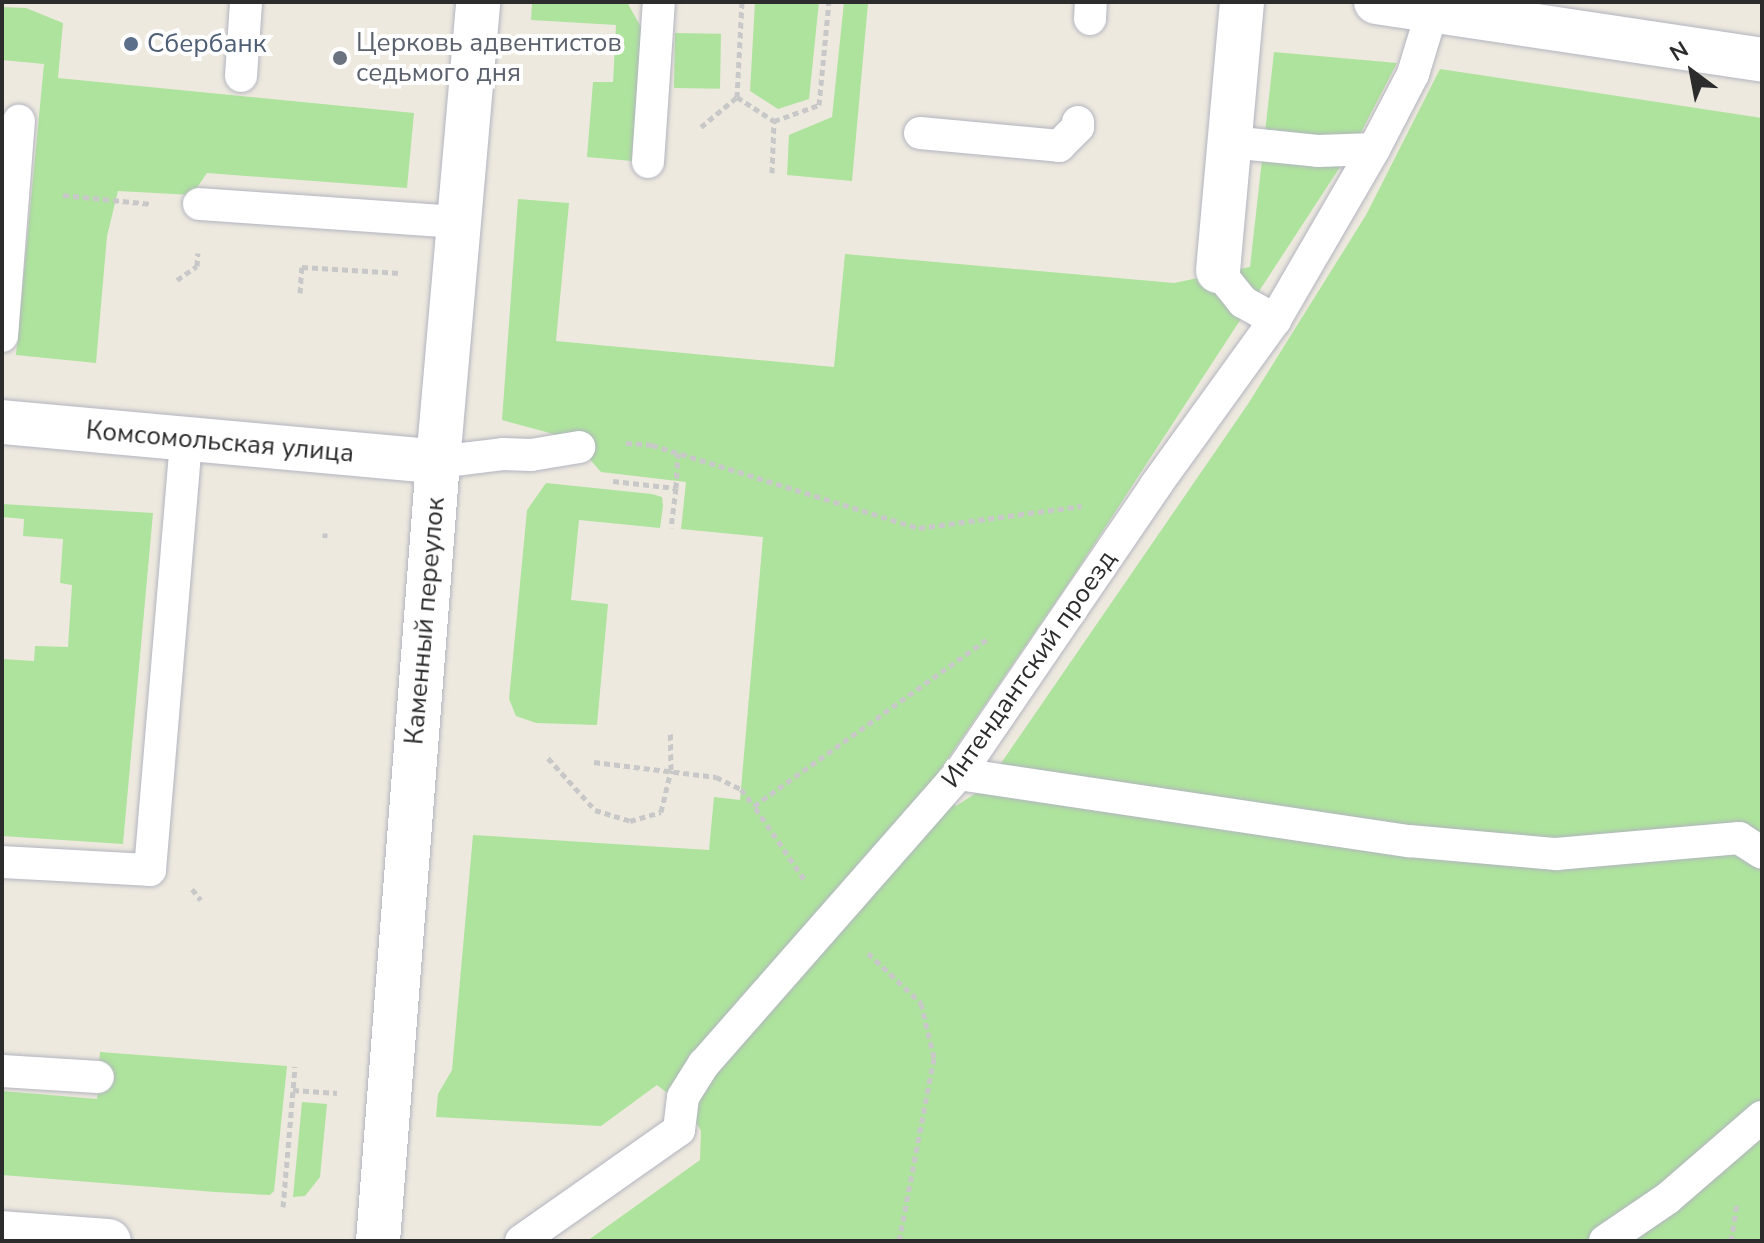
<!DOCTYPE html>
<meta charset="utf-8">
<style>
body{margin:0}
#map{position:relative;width:1764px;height:1243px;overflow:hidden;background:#eee9df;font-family:"Nunito Sans",sans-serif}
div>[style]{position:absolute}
.green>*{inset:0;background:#aee39d;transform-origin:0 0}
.path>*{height:5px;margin-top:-2.5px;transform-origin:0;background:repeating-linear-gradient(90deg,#c8c8c8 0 6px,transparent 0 10px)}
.roads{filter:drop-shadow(0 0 2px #b2b4bf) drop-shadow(0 0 2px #b2b4bf)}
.service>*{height:32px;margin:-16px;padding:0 16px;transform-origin:16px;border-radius:16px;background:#fff}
.minor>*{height:44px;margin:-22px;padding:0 22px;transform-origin:22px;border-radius:22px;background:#fff}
.dots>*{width:22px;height:22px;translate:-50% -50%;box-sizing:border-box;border:4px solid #fff;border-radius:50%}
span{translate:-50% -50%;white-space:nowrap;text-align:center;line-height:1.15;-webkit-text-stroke:8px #fff;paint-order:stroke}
.worship-label{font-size:26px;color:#5b616d}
.left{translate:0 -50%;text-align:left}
.service-label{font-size:26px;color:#4e5e75}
.street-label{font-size:26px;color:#2c2c2c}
.frame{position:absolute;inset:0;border:4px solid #2c2c2c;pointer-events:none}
.north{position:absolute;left:1652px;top:32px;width:80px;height:80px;-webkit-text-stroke:6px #fff;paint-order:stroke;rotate:328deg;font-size:22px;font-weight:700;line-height:32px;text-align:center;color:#2c2c2c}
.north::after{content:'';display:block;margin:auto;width:28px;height:36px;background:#2c2c2c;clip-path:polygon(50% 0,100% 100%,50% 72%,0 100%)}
</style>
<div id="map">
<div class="green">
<div style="clip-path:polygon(532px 2px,627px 2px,643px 31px,632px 161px,587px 157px,593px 82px,613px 82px,616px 25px,531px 20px)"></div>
<div style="clip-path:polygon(755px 2px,819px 2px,809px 99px,778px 109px,750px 91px)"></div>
<div style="clip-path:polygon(844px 2px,868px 3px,852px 181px,787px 175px,789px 135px,832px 117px)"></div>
<div style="clip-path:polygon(2px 7px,26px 8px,63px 23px,58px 78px,414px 113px,407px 188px,207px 173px,192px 195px,118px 191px,107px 236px,96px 363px,16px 355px,44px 64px,2px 60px)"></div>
<div style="left:675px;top:33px;width:46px;height:55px;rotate:1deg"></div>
<div style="clip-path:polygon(1274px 52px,1397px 63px,1355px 144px,1074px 575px,934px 779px,956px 806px,984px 788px,1248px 404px,1366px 215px,1440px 69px,1762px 118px,1762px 1241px,587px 1241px,700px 1160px,701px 1131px,690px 1111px,657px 1085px,601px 1126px,436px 1117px,438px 1094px,452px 1070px,473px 835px,709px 850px,714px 797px,740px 800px,763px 537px,681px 529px,686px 482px,601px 472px,572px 439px,502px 420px,518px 199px,569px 203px,556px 341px,834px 367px,845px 254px,1174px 283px,1250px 267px)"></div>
<div style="clip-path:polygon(546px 483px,652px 494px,662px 497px,663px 506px,660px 528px,579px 520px,571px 600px,608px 604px,597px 725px,536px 723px,516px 716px,509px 699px,527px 510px)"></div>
<div style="clip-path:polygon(2px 504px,153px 513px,123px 844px,2px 836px,2px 659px,34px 661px,35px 646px,68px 647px,72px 585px,60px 583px,63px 539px,23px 536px,24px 519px,2px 517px)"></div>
<div style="clip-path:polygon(100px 1052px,287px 1066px,274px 1191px,270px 1195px,215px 1192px,2px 1175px,2px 1091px,97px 1099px)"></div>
<div style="clip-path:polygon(302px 1102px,327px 1104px,320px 1177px,305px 1196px,293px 1197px)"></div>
</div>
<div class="path">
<div style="left:742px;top:2px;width:95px;rotate:93deg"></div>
<div style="left:737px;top:97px;width:44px;rotate:33deg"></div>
<div style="left:774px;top:121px;width:48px;rotate:-19.6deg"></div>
<div style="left:819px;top:105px;width:103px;rotate:-84.5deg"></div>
<div style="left:701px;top:127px;width:47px;rotate:-39.8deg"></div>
<div style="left:772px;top:173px;width:52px;rotate:-87.8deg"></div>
<div style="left:63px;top:195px;width:89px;rotate:5.8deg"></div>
<div style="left:302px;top:267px;width:99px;rotate:3.5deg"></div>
<div style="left:177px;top:280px;width:24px;rotate:-35deg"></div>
<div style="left:197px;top:266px;width:13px;rotate:-86deg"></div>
<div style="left:300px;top:293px;width:26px;rotate:-86deg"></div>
<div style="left:626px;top:443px;width:26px;rotate:4deg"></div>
<div style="left:652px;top:445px;width:280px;rotate:17.3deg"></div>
<div style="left:919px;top:528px;width:164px;rotate:-7.7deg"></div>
<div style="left:613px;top:481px;width:63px;rotate:6.3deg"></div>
<div style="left:676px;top:488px;width:40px;rotate:97.1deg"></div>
<div style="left:676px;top:488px;width:35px;rotate:-87deg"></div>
<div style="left:325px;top:538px;width:5px;rotate:-90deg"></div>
<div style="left:548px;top:758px;width:70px;rotate:47.9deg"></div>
<div style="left:595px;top:810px;width:37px;rotate:17deg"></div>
<div style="left:630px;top:821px;width:32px;rotate:-16deg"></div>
<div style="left:661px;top:812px;width:43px;rotate:-76.6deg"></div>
<div style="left:671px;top:770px;width:39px;rotate:-91deg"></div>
<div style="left:594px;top:762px;width:123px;rotate:7deg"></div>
<div style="left:716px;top:777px;width:28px;rotate:26deg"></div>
<div style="left:741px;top:789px;width:21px;rotate:53deg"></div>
<div style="left:804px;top:879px;width:88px;rotate:-124.4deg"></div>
<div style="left:754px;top:806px;width:290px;rotate:-35.6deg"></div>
<div style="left:192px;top:889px;width:14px;rotate:51deg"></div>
<div style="left:868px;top:953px;width:73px;rotate:43.3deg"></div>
<div style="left:921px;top:1003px;width:57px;rotate:76.7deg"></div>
<div style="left:934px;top:1058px;width:186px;rotate:100.8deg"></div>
<div style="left:293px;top:1090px;width:44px;rotate:3.9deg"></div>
<div style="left:283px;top:1207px;width:141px;rotate:-85.1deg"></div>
<div style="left:1731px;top:1241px;width:37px;rotate:-81deg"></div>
</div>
<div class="roads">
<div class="service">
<div style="left:1090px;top:19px;width:17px;rotate:-87deg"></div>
<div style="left:241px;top:76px;width:74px;rotate:-86.1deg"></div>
<div style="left:920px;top:133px;width:140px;rotate:5.3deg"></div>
<div style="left:1059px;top:146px;width:27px;rotate:-45deg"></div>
<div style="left:1078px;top:127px;width:5px;rotate:-90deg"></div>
<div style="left:1230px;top:142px;width:88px;rotate:5.8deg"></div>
<div style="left:1318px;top:151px;width:56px;rotate:-2deg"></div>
<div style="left:648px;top:162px;width:160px;rotate:-86.1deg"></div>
<div style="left:199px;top:204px;width:260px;rotate:4deg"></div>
<div style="left:1218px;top:271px;width:40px;rotate:51deg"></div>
<div style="left:1243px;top:302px;width:37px;rotate:29deg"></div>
<div style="left:2px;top:336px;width:216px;rotate:-85.5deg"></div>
<div style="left:438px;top:462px;width:65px;rotate:-7deg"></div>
<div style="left:503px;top:454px;width:28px;rotate:2deg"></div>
<div style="left:531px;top:455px;width:49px;rotate:-9.5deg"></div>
<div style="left:959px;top:774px;width:455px;rotate:8.5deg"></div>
<div style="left:1409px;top:841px;width:148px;rotate:5.1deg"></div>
<div style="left:1556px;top:854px;width:184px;rotate:-5deg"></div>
<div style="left:1739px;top:838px;width:27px;rotate:33deg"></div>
<div style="left:2px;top:862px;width:148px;rotate:3.1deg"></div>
<div style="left:150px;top:870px;width:433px;rotate:-85.2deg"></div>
<div style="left:2px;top:1071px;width:96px;rotate:3.6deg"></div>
<div style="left:521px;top:1241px;width:193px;rotate:-35.1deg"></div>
<div style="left:679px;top:1130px;width:33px;rotate:-83deg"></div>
<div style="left:683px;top:1097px;width:39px;rotate:-58deg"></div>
<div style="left:704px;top:1064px;width:386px;rotate:-48.7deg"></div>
<div style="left:959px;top:774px;width:350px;rotate:-55.7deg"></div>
<div style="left:1156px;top:485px;width:203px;rotate:-54.2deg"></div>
<div style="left:1275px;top:320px;width:198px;rotate:-59.9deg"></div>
<div style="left:1374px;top:149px;width:85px;rotate:-62.5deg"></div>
<div style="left:1413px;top:74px;width:69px;rotate:-73.1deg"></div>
<div style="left:1605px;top:1241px;width:76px;rotate:-34.3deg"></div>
<div style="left:1668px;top:1198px;width:124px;rotate:-40.8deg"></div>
</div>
<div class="minor">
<div style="left:1376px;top:2px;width:390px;rotate:8.5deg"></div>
<div style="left:1218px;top:271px;width:270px;rotate:-84.9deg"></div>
<div style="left:2px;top:422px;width:438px;rotate:5.2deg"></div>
<div style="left:2px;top:1233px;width:107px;rotate:4.3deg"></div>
<div style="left:378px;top:1241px;width:781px;rotate:-85.6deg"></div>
<div style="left:438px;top:462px;width:462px;rotate:-85deg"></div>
</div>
</div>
<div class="dots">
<div style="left:131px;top:44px;background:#5c6f8a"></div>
<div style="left:340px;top:58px;background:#6b7280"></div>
</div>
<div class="worship-label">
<span class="left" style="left:356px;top:58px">Церковь адвентистов<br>седьмого дня</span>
</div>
<div class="service-label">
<span class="left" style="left:147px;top:44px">Сбербанк</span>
</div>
<div class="street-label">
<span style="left:220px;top:442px;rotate:5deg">Комсомольская улица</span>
<span style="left:425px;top:621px;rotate:-85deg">Каменный переулок</span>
<span style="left:1029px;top:669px;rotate:-55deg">Интендантский проезд</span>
</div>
<div class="frame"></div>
<div class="north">N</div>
</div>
